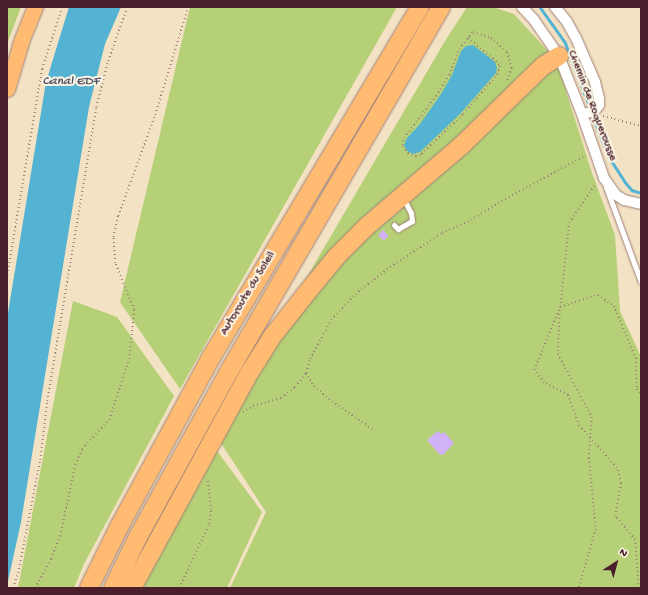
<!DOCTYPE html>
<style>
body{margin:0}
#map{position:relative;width:648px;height:595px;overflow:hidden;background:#f4e2c5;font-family:"Gochi Hand",sans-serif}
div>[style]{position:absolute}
.green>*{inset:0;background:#b5d076}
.water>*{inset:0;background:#54b2d3}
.stream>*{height:2.5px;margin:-1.25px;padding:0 1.25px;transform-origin:1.25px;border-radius:1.25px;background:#54b2d3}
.building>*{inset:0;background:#d1b2f8;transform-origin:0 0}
.path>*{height:1.5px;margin-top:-0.75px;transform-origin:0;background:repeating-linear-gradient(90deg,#9f8078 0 1px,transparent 0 4px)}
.roads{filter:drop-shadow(0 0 1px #9f8078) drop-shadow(0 0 1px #9f8078)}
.service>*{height:5px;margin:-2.5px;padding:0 2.5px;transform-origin:2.5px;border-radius:2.5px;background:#fff}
.minor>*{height:10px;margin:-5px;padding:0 5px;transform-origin:5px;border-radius:5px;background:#fff}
.primary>*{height:15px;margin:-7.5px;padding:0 7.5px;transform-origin:7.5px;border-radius:7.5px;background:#ffbb71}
.motorway>*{height:18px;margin:-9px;padding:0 9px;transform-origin:9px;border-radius:9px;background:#ffbb71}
span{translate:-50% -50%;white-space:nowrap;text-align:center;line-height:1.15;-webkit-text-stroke:4px #fcf5e5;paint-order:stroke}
.street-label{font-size:12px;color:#4a1f2b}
.water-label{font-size:13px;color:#4e5266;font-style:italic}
.frame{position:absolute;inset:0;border:8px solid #4a1f2b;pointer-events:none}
.north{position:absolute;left:596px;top:543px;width:40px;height:40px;-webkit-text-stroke:3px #fcf5e5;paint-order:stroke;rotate:36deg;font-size:11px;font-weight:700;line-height:16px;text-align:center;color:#4a1f2b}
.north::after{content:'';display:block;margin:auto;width:14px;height:18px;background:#4a1f2b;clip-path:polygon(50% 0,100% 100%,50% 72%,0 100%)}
</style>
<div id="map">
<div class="green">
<div style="clip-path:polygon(7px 7px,21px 7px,7px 44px)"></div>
<div style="clip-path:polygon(190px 7px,397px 7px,180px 389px,120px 302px)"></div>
<div style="clip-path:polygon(467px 7px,493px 7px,514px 14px,556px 60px,592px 173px,615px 235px,620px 311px,641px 357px,641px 588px,230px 588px,266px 512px,215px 434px,445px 41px)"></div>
<div style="clip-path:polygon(73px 301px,117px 317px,174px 396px,84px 564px,74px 588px,18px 588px)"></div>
<div style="clip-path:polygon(206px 436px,262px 512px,227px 588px,132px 588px)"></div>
</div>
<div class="water">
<div style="clip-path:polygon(69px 7px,121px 7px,105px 44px,89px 107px,21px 522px,7px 586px,7px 319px,46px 82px)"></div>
<div style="clip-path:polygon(473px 45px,495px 62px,497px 68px,496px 73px,460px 114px,420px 152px,413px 154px,407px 151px,404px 145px,407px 138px,420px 124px,441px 94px,452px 75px,461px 51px,466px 46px)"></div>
</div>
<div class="stream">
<div style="left:540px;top:7px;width:43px;rotate:54.5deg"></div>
<div style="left:565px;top:42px;width:67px;rotate:69.1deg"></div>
<div style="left:594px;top:119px;width:41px;rotate:68.5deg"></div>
<div style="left:609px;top:157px;width:30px;rotate:57deg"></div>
<div style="left:625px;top:182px;width:11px;rotate:49deg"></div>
<div style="left:632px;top:190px;width:9px;rotate:18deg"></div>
</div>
<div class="building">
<div style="left:383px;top:230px;width:8px;height:7px;rotate:45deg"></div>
<div style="clip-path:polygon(438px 431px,441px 434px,444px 432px,454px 443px,443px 455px,442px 454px,440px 455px,427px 440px)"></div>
</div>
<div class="path">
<div style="left:468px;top:38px;width:36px;rotate:39deg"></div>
<div style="left:496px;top:61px;width:6px;rotate:51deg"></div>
<div style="left:500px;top:66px;width:8px;rotate:104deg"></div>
<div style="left:498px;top:74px;width:54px;rotate:130.5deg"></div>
<div style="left:463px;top:115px;width:58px;rotate:136.4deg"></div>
<div style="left:421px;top:155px;width:5px;rotate:158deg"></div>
<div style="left:416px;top:157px;width:9px;rotate:-159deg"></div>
<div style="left:408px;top:154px;width:11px;rotate:-124deg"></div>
<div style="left:402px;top:145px;width:7px;rotate:-74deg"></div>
<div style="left:404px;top:138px;width:53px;rotate:-52.7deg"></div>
<div style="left:436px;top:96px;width:25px;rotate:-58deg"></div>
<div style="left:449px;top:75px;width:28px;rotate:-69deg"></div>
<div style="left:459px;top:49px;width:22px;rotate:-51deg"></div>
<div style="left:473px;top:32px;width:19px;rotate:18deg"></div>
<div style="left:491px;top:38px;width:21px;rotate:41deg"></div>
<div style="left:507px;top:52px;width:17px;rotate:73deg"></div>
<div style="left:512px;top:68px;width:15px;rotate:110deg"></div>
<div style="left:603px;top:116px;width:39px;rotate:15deg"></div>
<div style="left:7px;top:275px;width:209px;rotate:-80.4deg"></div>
<div style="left:42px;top:69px;width:65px;rotate:-72.1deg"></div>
<div style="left:560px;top:307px;width:84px;rotate:-83.9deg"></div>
<div style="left:569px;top:223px;width:48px;rotate:-56deg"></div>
<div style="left:560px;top:310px;width:44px;rotate:92.6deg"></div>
<div style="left:558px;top:354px;width:72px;rotate:61.6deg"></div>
<div style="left:592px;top:417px;width:41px;rotate:94.2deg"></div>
<div style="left:589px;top:458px;width:71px;rotate:84.4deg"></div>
<div style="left:596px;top:529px;width:61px;rotate:106.1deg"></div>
<div style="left:306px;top:373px;width:15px;rotate:58deg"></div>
<div style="left:314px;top:386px;width:20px;rotate:41deg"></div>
<div style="left:329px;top:399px;width:56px;rotate:34.8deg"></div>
<div style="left:243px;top:412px;width:12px;rotate:-31deg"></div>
<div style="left:253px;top:406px;width:29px;rotate:-16deg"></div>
<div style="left:281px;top:398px;width:18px;rotate:-38deg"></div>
<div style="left:295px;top:387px;width:18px;rotate:-52deg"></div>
<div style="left:306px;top:373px;width:15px;rotate:-74deg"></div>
<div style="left:310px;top:359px;width:44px;rotate:-61.7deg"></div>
<div style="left:331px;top:320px;width:35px;rotate:-47deg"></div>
<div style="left:355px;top:294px;width:44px;rotate:-37.6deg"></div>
<div style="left:390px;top:267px;width:62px;rotate:-33.2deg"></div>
<div style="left:442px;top:233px;width:32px;rotate:-24deg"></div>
<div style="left:471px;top:220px;width:32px;rotate:-32deg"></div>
<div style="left:498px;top:203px;width:100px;rotate:-28.6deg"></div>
<div style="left:13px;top:588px;width:16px;rotate:-72deg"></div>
<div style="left:18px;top:573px;width:115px;rotate:-79deg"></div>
<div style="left:40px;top:460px;width:59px;rotate:-83.2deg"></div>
<div style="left:47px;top:401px;width:298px;rotate:-80.5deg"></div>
<div style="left:96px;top:107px;width:48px;rotate:-75.4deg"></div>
<div style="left:108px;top:61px;width:57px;rotate:-70.6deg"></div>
<div style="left:35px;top:588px;width:33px;rotate:-61deg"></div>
<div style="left:51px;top:559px;width:25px;rotate:-69deg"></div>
<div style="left:60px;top:536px;width:73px;rotate:-78.1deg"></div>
<div style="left:75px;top:465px;width:17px;rotate:-66deg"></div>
<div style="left:82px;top:449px;width:40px;rotate:-47deg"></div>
<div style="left:109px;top:420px;width:64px;rotate:-71.8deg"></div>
<div style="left:129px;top:359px;width:49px;rotate:-84.2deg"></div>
<div style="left:134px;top:310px;width:51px;rotate:-112deg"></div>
<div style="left:115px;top:263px;width:26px;rotate:-94deg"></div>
<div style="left:113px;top:237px;width:22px;rotate:-77deg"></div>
<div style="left:118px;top:216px;width:108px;rotate:-69.9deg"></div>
<div style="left:155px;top:115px;width:113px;rotate:-73deg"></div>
<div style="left:179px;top:588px;width:71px;rotate:-64.9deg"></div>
<div style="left:209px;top:524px;width:14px;rotate:-82deg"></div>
<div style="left:211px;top:510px;width:31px;rotate:-97deg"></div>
<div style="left:640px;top:588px;width:4px;rotate:-117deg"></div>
<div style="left:638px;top:584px;width:44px;rotate:-93.9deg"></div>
<div style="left:635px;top:540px;width:31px;rotate:-130deg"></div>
<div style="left:615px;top:516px;width:34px;rotate:-80deg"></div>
<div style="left:621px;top:483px;width:16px;rotate:-105deg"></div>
<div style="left:617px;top:468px;width:57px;rotate:-132.1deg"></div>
<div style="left:579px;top:426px;width:33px;rotate:-110deg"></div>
<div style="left:568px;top:395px;width:27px;rotate:-153deg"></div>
<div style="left:544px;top:383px;width:16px;rotate:-128deg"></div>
<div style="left:534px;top:370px;width:68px;rotate:-67.6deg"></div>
<div style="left:560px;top:307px;width:40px;rotate:-18deg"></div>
<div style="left:598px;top:295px;width:19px;rotate:35deg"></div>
<div style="left:614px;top:306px;width:56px;rotate:67.1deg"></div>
<div style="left:636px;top:358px;width:31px;rotate:88deg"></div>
<div style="left:637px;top:389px;width:6px;rotate:51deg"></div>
</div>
<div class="roads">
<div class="service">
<div style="left:606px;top:187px;width:101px;rotate:69.8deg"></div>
<div style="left:394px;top:225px;width:6px;rotate:45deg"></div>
<div style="left:398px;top:229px;width:16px;rotate:-30deg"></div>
<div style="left:412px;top:221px;width:8px;rotate:-97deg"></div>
<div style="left:411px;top:213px;width:15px;rotate:-118deg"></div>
</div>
<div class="minor">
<div style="left:522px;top:7px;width:18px;rotate:47deg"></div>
<div style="left:534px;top:20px;width:44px;rotate:55.2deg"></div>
<div style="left:559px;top:56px;width:62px;rotate:68.4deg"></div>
<div style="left:582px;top:114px;width:68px;rotate:71deg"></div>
<div style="left:604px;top:178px;width:21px;rotate:55deg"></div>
<div style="left:616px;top:195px;width:9px;rotate:32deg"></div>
<div style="left:624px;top:200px;width:17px;rotate:13deg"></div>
<div style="left:555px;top:7px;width:19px;rotate:51deg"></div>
<div style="left:567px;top:22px;width:18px;rotate:61deg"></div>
<div style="left:576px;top:38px;width:48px;rotate:66.6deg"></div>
<div style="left:595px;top:82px;width:16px;rotate:76deg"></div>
<div style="left:599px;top:98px;width:7px;rotate:90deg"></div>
<div style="left:599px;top:105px;width:5px;rotate:127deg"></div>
<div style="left:596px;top:109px;width:6px;rotate:149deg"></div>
<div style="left:591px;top:112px;width:9px;rotate:167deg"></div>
</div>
<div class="primary">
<div style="left:7px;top:89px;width:52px;rotate:-73.3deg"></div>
<div style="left:22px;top:39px;width:35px;rotate:-68deg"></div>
</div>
<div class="motorway">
<div style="left:89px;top:588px;width:68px;rotate:-63.8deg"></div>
<div style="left:119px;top:527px;width:195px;rotate:-61.5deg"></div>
<div style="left:212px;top:356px;width:406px;rotate:-59.2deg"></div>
<div style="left:113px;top:588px;width:57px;rotate:-63.9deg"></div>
<div style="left:138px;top:537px;width:193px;rotate:-61.2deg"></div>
<div style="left:231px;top:368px;width:418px;rotate:-59.8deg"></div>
<div style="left:132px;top:588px;width:246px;rotate:-61.4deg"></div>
<div style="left:250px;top:372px;width:40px;rotate:-58deg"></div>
<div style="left:271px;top:338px;width:61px;rotate:-51.6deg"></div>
<div style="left:309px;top:290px;width:44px;rotate:-50.5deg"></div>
<div style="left:337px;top:256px;width:42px;rotate:-45deg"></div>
<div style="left:367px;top:226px;width:123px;rotate:-40.4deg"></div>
<div style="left:461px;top:146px;width:115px;rotate:-44.3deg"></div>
<div style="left:543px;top:66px;width:19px;rotate:-32deg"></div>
</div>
</div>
<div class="street-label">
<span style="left:591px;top:106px;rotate:69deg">Chemin de Roquerousse</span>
<span style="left:249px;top:294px;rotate:-59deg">Autoroute du Soleil</span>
</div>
<div class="water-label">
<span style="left:71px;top:82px">Canal EDF</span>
</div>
<div class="frame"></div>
<div class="north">N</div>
</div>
